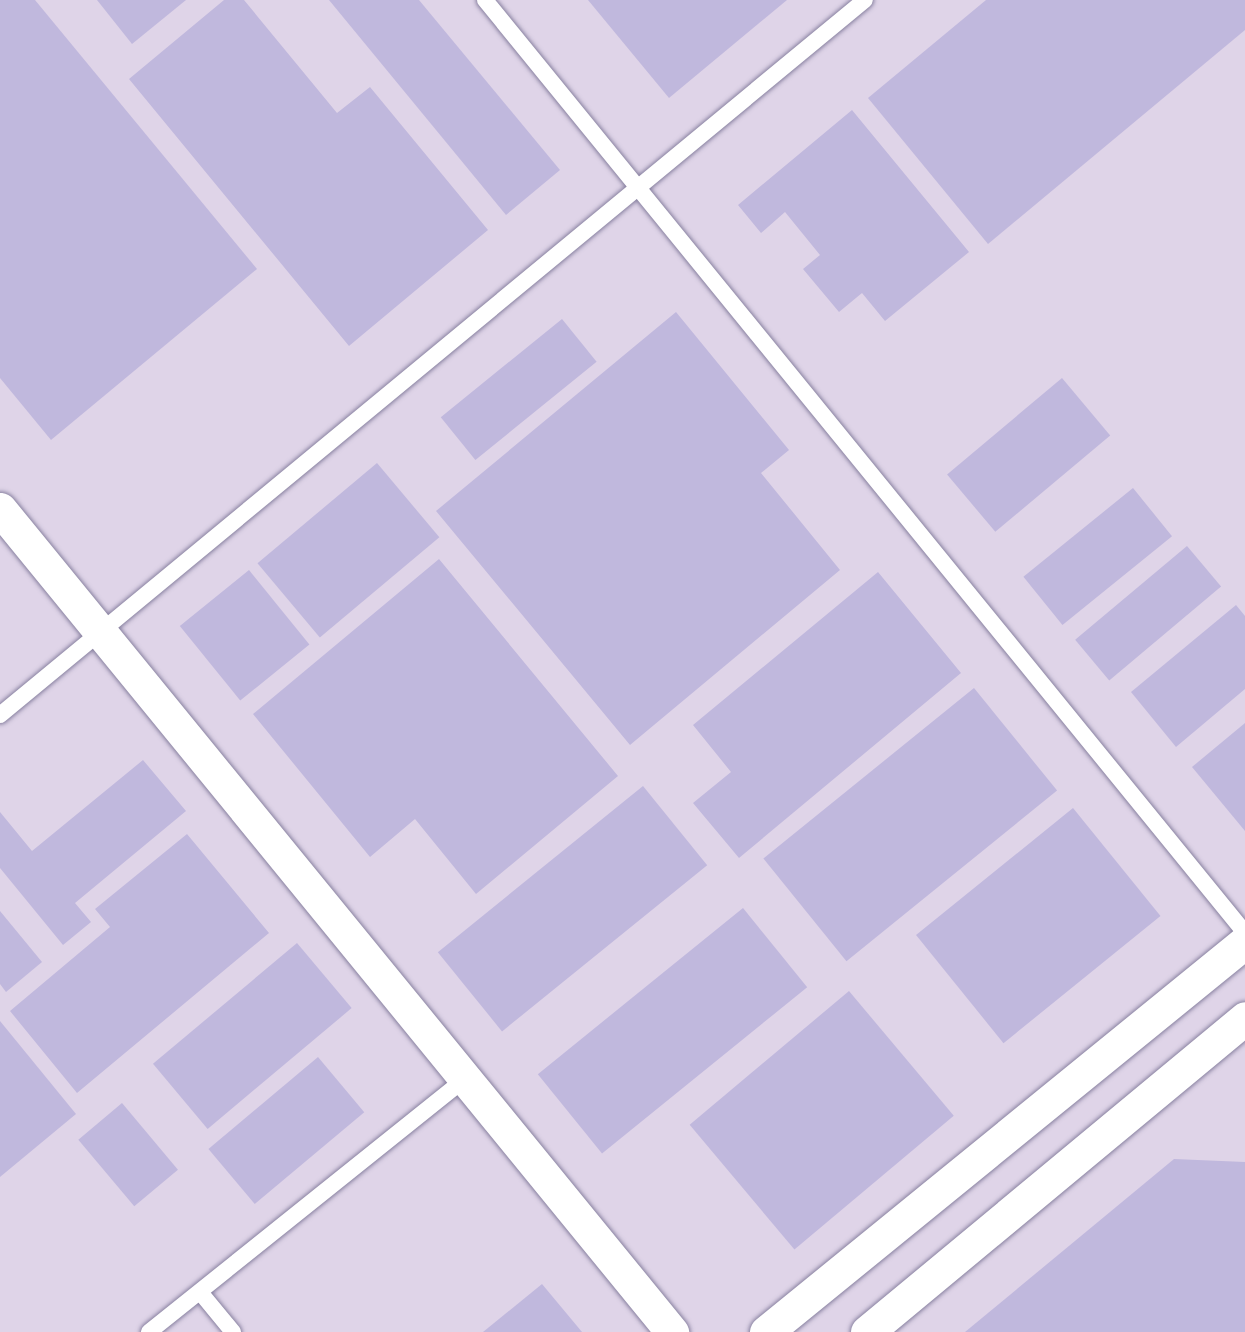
<!DOCTYPE html>
<style>
body{margin:0}
#map{position:relative;width:1245px;height:1332px;overflow:hidden;background:#e4defa;font-family:"Times New Roman",serif}
div>[style]{position:absolute}
.industrial>*{inset:0;background:#dfd4e8;transform-origin:0 0}
.building>*{inset:0;background:#c0b8dd;transform-origin:0 0}
.roads{filter:drop-shadow(0 0 2px #8881a0) drop-shadow(0 0 2px #8881a0)}
.service>*{height:16px;margin:-8px;padding:0 8px;transform-origin:8px;border-radius:8px;background:#fff}
.minor>*{height:33px;margin:-16.5px;padding:0 16.5px;transform-origin:16.5px;border-radius:16.5px;background:#fff}
span{translate:-50% -50%;white-space:nowrap;text-align:center;line-height:1.15;-webkit-text-stroke:4.5px #e4defa;paint-order:stroke}
</style>
<div id="map">
<div class="industrial">
<div style="left:0;top:0;width:1245px;height:1332px"></div>
</div>
<div class="building">
<div style="clip-path:polygon(0 0,35px 0,257px 269px,51px 440px,0 378px)"></div>
<div style="clip-path:polygon(97px 0,186px 0,132px 44px)"></div>
<div style="clip-path:polygon(224px 0,244px 0,337px 113px,370px 87px,488px 230px,349px 346px,129px 79px)"></div>
<div style="clip-path:polygon(329px 0,419px 0,560px 170px,506px 215px)"></div>
<div style="clip-path:polygon(588px 0,787px 0,669px 98px)"></div>
<div style="clip-path:polygon(986px 0,1245px 0,1245px 30px,988px 244px,868px 98px)"></div>
<div style="clip-path:polygon(852px 110px,969px 252px,885px 321px,862px 293px,839px 312px,803px 269px,820px 255px,785px 212px,761px 233px,738px 205px)"></div>
<div style="clip-path:polygon(676px 312px,789px 450px,761px 473px,840px 570px,630px 745px,436px 511px)"></div>
<div style="left:562px;top:319px;width:55px;height:156px;rotate:51deg"></div>
<div style="left:1062px;top:378px;width:75px;height:150px;rotate:50deg"></div>
<div style="left:377px;top:463px;width:97px;height:156px;rotate:50deg"></div>
<div style="left:1133px;top:488px;width:62px;height:141px;rotate:51deg"></div>
<div style="left:1187px;top:546px;width:53px;height:146px;rotate:50deg"></div>
<div style="clip-path:polygon(439px 559px,618px 776px,476px 894px,415px 819px,370px 857px,253px 714px)"></div>
<div style="left:249px;top:570px;width:96px;height:89px;rotate:51deg"></div>
<div style="clip-path:polygon(878px 572px,961px 673px,739px 858px,693px 803px,731px 772px,693px 725px)"></div>
<div style="clip-path:polygon(1236px 605px,1245px 616px,1245px 689px,1176px 747px,1131px 692px)"></div>
<div style="left:974px;top:688px;width:132px;height:271px;rotate:51deg"></div>
<div style="clip-path:polygon(1245px 723px,1245px 831px,1192px 767px)"></div>
<div style="clip-path:polygon(143px 760px,186px 811px,75px 903px,91px 922px,63px 945px,0 868px,0 812px,32px 851px)"></div>
<div style="left:643px;top:786px;width:102px;height:264px;rotate:51deg"></div>
<div style="left:1073px;top:808px;width:139px;height:202px;rotate:51deg"></div>
<div style="clip-path:polygon(187px 834px,269px 933px,77px 1093px,10px 1011px,110px 927px,95px 909px)"></div>
<div style="left:743px;top:908px;width:102px;height:264px;rotate:51deg"></div>
<div style="clip-path:polygon(0 911px,42px 962px,6px 992px,0 984px)"></div>
<div style="left:297px;top:943px;width:85px;height:188px;rotate:50deg"></div>
<div style="left:849px;top:991px;width:163px;height:208px;rotate:50deg"></div>
<div style="clip-path:polygon(0 1021px,76px 1114px,0 1177px)"></div>
<div style="left:318px;top:1057px;width:72px;height:143px;rotate:50deg"></div>
<div style="left:122px;top:1103px;width:87px;height:57px;rotate:50deg"></div>
<div style="clip-path:polygon(1174px 1159px,1245px 1162px,1245px 1332px,965px 1332px)"></div>
<div style="clip-path:polygon(542px 1284px,582px 1332px,483px 1332px)"></div>
</div>
<div class="roads">
<div class="service">
<div style="left:485px;top:0;width:1203px;rotate:50.83deg"></div>
<div style="left:0;top:715px;width:1122px;rotate:-39.58deg"></div>
<div style="left:200px;top:1292px;width:52px;rotate:50.5deg"></div>
<div style="left:149px;top:1332px;width:405px;rotate:-38.7deg"></div>
</div>
<div class="minor">
<div style="left:0;top:509px;width:1063px;rotate:50.77deg"></div>
<div style="left:766px;top:1332px;width:618px;rotate:-39.15deg"></div>
<div style="left:867px;top:1332px;width:491px;rotate:-39.7deg"></div>
</div>
</div>
</div>
